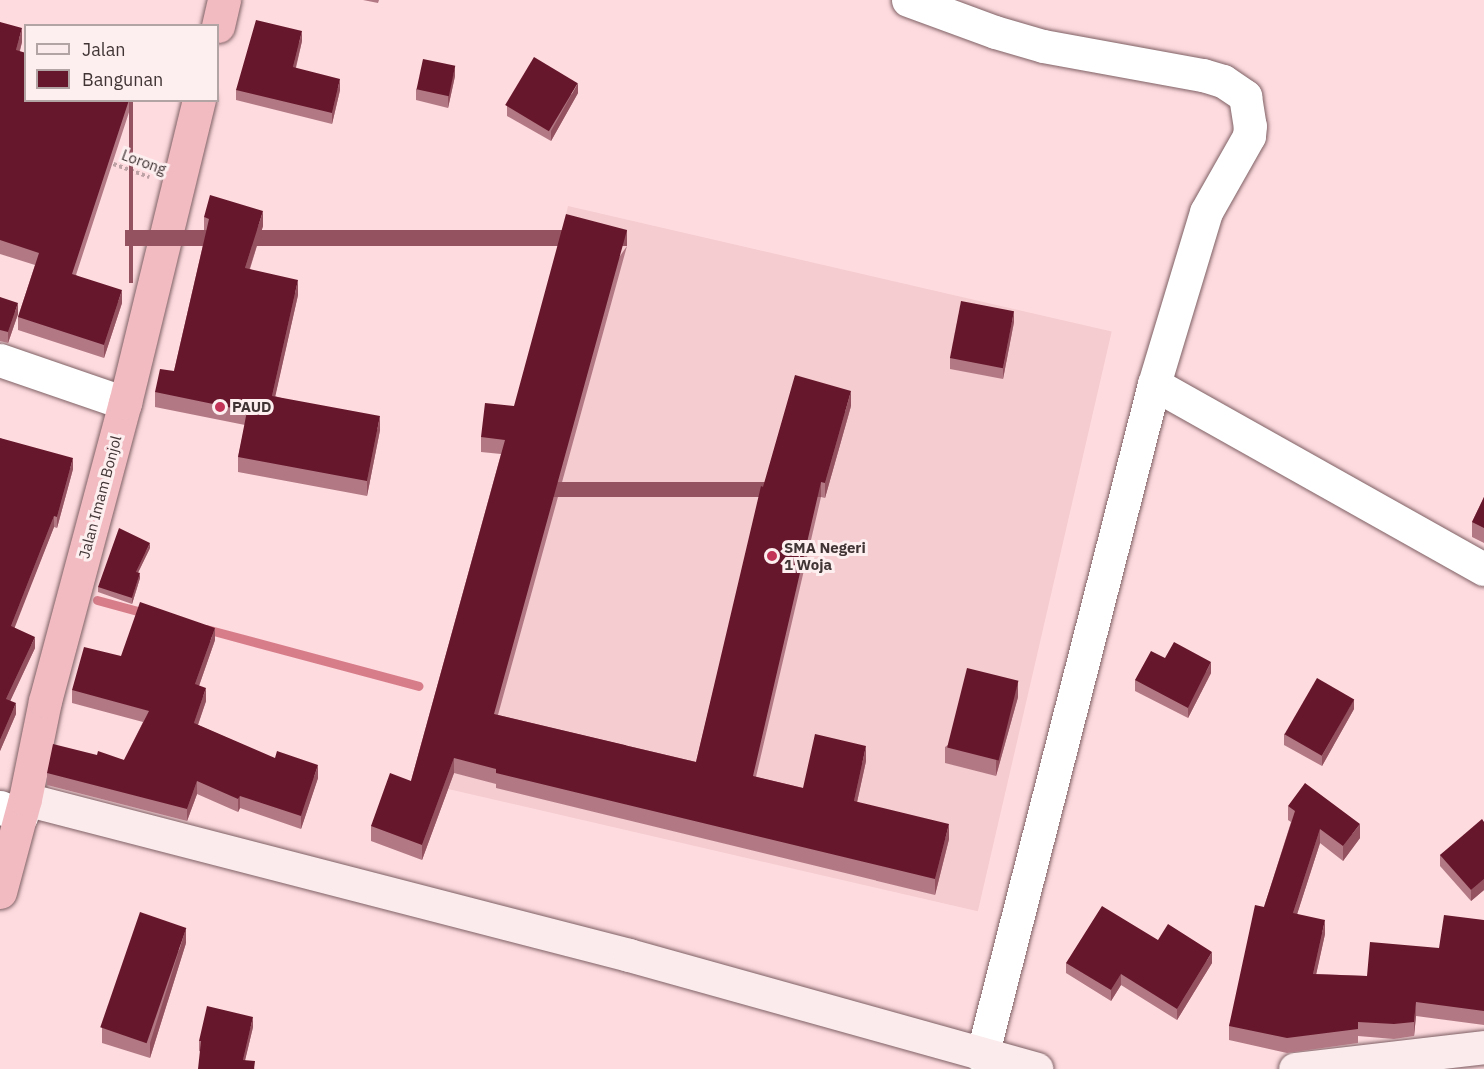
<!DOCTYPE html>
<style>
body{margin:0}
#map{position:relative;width:1484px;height:1069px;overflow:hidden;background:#fedbdf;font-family:"IBM Plex Sans",sans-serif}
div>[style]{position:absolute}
.built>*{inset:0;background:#f5ccd0;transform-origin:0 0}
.stream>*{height:9px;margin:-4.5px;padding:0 4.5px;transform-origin:4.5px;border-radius:4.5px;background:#d77d8a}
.path>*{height:4px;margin-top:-2px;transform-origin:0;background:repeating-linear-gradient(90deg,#bea3a6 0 3px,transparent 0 6px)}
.roads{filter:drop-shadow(0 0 2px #7e6064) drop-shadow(0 0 2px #7e6064)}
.street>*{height:33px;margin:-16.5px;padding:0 16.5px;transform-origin:16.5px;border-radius:16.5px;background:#fff}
.secondary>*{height:33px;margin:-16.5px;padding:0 16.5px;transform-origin:16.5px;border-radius:16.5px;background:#fbebec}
.highway>*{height:33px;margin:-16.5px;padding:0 16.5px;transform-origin:16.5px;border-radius:16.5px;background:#f1bbc1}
.wall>*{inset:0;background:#b27985}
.shaded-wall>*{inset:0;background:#945261;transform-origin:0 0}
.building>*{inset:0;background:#67172b;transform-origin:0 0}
.dots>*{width:16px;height:16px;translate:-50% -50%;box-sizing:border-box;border:3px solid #fdeff0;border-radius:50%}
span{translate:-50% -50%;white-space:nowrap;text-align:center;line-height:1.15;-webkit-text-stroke:6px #fdeff0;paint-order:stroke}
.street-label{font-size:15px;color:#413435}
.poi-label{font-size:15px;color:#413435;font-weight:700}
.left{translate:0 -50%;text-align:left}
.legend{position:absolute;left:24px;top:24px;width:195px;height:78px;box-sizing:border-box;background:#fdeff0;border:2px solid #b2a4a5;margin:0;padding:8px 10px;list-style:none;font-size:18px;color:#413435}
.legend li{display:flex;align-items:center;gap:12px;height:30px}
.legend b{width:30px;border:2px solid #b2a4a5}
</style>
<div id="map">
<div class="built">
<div style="left:568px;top:206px;width:558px;height:595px;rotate:13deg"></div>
</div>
<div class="stream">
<div style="left:97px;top:600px;width:54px;rotate:15.1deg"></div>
<div style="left:206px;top:629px;width:220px;rotate:15deg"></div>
</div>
<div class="path">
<div style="left:108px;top:162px;width:44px;rotate:20.1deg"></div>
</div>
<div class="roads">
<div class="street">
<div style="left:908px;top:0;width:93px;rotate:20.2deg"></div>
<div style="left:995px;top:32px;width:50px;rotate:16.3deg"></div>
<div style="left:1043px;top:46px;width:163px;rotate:10.3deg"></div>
<div style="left:1203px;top:75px;width:21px;rotate:17deg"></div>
<div style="left:1223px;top:81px;width:27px;rotate:34deg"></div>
<div style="left:1245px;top:96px;width:30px;rotate:81deg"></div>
<div style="left:1250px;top:126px;width:10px;rotate:96deg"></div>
<div style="left:1249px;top:136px;width:87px;rotate:119.5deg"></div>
<div style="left:1206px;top:212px;width:180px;rotate:106.8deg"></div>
<div style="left:1154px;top:384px;width:694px;rotate:104.36deg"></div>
<div style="left:0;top:360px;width:132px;rotate:19deg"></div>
<div style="left:1154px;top:384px;width:378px;rotate:29.3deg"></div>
<div style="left:0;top:807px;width:23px;rotate:23deg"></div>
</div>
<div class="secondary">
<div style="left:25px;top:799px;width:624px;rotate:14.48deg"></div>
<div style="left:629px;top:955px;width:423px;rotate:15.6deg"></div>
<div style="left:1295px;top:1069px;width:190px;rotate:-6.6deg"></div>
</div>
<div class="highway">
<div style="left:218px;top:26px;width:27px;rotate:-77deg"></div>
<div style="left:0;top:892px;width:96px;rotate:-75deg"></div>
<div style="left:25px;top:799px;width:100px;rotate:-78.5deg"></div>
<div style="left:45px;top:701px;width:309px;rotate:-75deg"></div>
<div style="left:125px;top:403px;width:312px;rotate:-76.3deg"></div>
</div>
</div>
<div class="wall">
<div style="clip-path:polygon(363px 0,379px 0,378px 3px)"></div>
<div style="clip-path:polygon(0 22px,22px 42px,20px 51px,26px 100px,133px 100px,76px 275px,122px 303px,104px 358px,18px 330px,18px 317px,35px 265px,0 254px)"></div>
<div style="clip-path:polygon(302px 41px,296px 68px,340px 90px,332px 124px,236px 100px,236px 90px)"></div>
<div style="clip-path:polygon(455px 76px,448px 108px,416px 100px,416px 89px)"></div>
<div style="clip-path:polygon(578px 93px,551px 141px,507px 116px,507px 106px)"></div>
<div style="clip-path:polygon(204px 217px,263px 226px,250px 269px,298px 295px,275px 396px,380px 430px,367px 496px,238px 472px,238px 457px,245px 425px,155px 407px,155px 392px,174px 371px,206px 232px,204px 232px)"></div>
<div style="clip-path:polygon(627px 246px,498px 715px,696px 762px,763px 487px,851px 406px,825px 498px,821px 497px,756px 777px,803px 788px,866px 761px,857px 802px,949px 839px,935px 895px,496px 788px,496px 784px,454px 773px,422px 860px,371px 841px,371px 826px,411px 781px,501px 454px,481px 452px,481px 437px,514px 406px)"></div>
<div style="clip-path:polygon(0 297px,18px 314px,8px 343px,0 341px)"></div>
<div style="clip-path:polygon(1014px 322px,1003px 379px,950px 369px,950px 358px)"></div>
<div style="clip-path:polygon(0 438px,73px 469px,57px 528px,54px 527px,14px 627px,35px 648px,10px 701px,16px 714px,0 751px)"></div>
<div style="clip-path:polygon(1484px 497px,1484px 543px,1472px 537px,1472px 522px)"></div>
<div style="clip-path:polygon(150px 548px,138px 572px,140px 578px,132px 604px,98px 592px,98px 587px)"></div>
<div style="clip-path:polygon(215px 640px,199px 686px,206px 701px,198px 725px,318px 778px,301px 829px,240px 808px,238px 812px,197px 794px,187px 821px,47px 785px,47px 773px,97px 755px,124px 760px,143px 722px,72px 703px,72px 690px,121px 656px)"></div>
<div style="clip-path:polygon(1165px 658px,1211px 673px,1188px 718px,1135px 691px,1135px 680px)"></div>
<div style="clip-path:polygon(1018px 697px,996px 776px,945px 763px,945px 747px)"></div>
<div style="clip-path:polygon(1354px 709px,1322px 766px,1284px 745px,1284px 734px)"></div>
<div style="clip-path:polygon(1288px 806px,1360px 838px,1343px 861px,1320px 843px,1297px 914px,1325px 934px,1316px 974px,1367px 976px,1439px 948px,1484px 920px,1484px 1025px,1416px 1016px,1414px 1036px,1394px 1039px,1358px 1036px,1358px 1043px,1287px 1053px,1229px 1040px,1229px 1026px,1264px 907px,1291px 822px,1288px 820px)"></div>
<div style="clip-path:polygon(1484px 822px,1484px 890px,1471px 901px,1440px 866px,1440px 855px)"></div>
<div style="clip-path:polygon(1158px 940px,1212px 963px,1177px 1020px,1121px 985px,1111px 1001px,1066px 973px,1066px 963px)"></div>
<div style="clip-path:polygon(186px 943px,150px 1058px,102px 1043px,102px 1028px)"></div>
<div style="clip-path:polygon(253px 1027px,245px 1060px,255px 1069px,199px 1051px,199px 1041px)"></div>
</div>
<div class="shaded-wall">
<div style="clip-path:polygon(22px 28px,22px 42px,16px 64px,16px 50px)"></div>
<div style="clip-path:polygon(302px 31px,302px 41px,293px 78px,293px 67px)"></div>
<div style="clip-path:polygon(455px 66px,455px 76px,448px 108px,448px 97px)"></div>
<div style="clip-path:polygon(340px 79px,340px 90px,332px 124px,332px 113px)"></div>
<div style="clip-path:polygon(578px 83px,578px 93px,551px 141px,551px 131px)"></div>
<div style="left:129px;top:100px;width:4px;height:183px"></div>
<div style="clip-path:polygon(263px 211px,263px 226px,245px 283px,245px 268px)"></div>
<div style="left:627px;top:230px;width:16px;height:502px;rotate:90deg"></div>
<div style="clip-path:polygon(298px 280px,298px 295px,272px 411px,272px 396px)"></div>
<div style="clip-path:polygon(122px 290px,122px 303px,104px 358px,104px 345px)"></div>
<div style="clip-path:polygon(18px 303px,18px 314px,8px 343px,8px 332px)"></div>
<div style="clip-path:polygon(1014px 311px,1014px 322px,1003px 379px,1003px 369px)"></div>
<div style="clip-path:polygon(851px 391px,851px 406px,825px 498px,825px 483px)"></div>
<div style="clip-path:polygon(380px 416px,380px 430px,367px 496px,367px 481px)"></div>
<div style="clip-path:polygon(73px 458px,73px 469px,57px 528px,57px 517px)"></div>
<div style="left:821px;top:482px;width:15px;height:302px;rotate:90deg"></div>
<div style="clip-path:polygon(54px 516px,54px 527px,11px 637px,11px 626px)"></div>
<div style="clip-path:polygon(150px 543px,150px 548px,136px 577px,136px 572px)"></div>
<div style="clip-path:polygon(140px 573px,140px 578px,132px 604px,132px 598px)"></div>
<div style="clip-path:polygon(215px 628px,215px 640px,195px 697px,195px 684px)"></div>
<div style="clip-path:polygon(35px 637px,35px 648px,6px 710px,6px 699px)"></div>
<div style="clip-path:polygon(1211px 662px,1211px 673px,1188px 718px,1188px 708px)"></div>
<div style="clip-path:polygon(1018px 681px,1018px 697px,996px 776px,996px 761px)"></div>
<div style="clip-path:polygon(206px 688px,206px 701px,194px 736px,194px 723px)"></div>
<div style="clip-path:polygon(1354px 699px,1354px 709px,1322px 766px,1322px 756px)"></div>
<div style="clip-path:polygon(16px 703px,16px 714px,0 751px,0 740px)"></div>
<div style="clip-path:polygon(866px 746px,866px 761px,854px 816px,854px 801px)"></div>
<div style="clip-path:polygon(454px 758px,454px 773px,422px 860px,422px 845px)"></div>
<div style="clip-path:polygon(318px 765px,318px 778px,301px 829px,301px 816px)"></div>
<div style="clip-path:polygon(197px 781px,197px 794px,187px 821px,187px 809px)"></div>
<div style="clip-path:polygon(240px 796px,240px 808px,238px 812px,238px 799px)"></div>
<div style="clip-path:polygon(949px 824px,949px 839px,935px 895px,935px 879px)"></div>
<div style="clip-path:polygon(1360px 824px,1360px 838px,1343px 861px,1343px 846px)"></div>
<div style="clip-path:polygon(1320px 829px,1320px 843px,1293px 927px,1293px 913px)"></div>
<div style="clip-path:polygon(1484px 879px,1484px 890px,1471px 901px,1471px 890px)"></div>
<div style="clip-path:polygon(1325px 920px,1325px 934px,1313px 989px,1313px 974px)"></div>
<div style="clip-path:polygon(186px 928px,186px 943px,150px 1058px,150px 1043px)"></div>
<div style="clip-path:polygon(1212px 952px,1212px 963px,1177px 1020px,1177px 1009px)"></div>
<div style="clip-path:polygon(1121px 974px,1121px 985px,1111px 1001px,1111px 990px)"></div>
<div style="clip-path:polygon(1416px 1002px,1416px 1016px,1414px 1036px,1414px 1022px)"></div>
<div style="clip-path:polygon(253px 1017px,253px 1027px,243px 1069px,243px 1060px)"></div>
</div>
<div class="building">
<div style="clip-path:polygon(256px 20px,302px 31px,293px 67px,340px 79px,332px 113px,236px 90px)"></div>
<div style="clip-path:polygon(0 22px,22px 28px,16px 50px,26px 53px,26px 100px,129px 100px,72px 274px,122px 290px,104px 345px,18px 317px,39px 253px,0 240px)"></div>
<div style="left:534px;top:57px;width:51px;height:56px;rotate:31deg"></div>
<div style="left:423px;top:59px;width:33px;height:31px;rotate:12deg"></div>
<div style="clip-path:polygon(210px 195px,263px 211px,245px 268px,298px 280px,272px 396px,380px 416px,367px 481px,238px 457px,247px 411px,155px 392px,160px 369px,174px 371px,209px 219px,204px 217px)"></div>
<div style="clip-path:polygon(566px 214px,627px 230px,494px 714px,696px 762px,761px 486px,763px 487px,795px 375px,851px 391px,825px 483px,821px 482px,753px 776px,803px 788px,815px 734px,866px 746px,854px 801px,949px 824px,935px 879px,496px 773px,496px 769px,454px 758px,422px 845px,371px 826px,390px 773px,411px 781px,505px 440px,481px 437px,485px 403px,514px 406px)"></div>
<div style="clip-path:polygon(0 297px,18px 303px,8px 332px,0 330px)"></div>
<div style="left:961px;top:301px;width:54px;height:58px;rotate:11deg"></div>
<div style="clip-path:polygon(0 438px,73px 458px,57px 517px,54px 516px,11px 626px,35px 637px,6px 699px,16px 703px,0 740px)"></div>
<div style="clip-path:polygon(1484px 497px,1484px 528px,1472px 522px)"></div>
<div style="clip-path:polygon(119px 528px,150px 543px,136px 572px,140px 573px,132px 598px,98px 587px)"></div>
<div style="clip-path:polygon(140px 602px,215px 628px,195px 684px,206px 688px,194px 723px,275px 758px,277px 751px,318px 765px,301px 816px,240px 796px,238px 799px,197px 781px,187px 809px,47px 773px,53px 744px,97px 755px,98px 751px,124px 760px,149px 711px,72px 690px,84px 647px,121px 656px)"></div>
<div style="clip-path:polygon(1174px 642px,1211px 662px,1188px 708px,1135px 680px,1151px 651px,1165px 658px)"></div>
<div style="left:967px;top:668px;width:53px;height:82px;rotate:14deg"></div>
<div style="left:1317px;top:678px;width:43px;height:65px;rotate:30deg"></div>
<div style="clip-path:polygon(1305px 783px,1360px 824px,1343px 846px,1320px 829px,1293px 913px,1325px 920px,1313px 974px,1367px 976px,1370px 942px,1439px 948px,1444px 915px,1484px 920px,1484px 1011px,1416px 1002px,1414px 1022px,1394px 1024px,1358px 1022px,1358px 1029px,1287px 1038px,1229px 1026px,1255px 905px,1264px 907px,1295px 811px,1288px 806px)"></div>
<div style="clip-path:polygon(1482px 819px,1484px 822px,1484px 879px,1471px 890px,1440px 855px)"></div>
<div style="clip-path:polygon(1102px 906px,1158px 940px,1168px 924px,1212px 952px,1177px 1009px,1121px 974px,1111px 990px,1066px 963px)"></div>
<div style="left:140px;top:912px;width:49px;height:122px;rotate:19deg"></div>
<div style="clip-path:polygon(207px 1006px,253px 1017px,243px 1060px,255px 1061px,254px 1069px,198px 1069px,201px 1041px,199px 1041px)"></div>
</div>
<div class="dots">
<div style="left:220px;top:407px;background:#c23357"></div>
<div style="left:772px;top:556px;background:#c23357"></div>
</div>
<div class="street-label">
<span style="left:144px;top:162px;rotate:20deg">Lorong</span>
<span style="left:100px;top:497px;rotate:-75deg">Jalan Imam Bonjol</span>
</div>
<div class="poi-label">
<span class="left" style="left:232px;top:407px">PAUD</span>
<span class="left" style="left:784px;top:556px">SMA Negeri<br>1 Woja</span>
</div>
<ul class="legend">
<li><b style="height:8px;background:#fbebec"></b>Jalan</li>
<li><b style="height:16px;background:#67172b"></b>Bangunan</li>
</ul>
</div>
